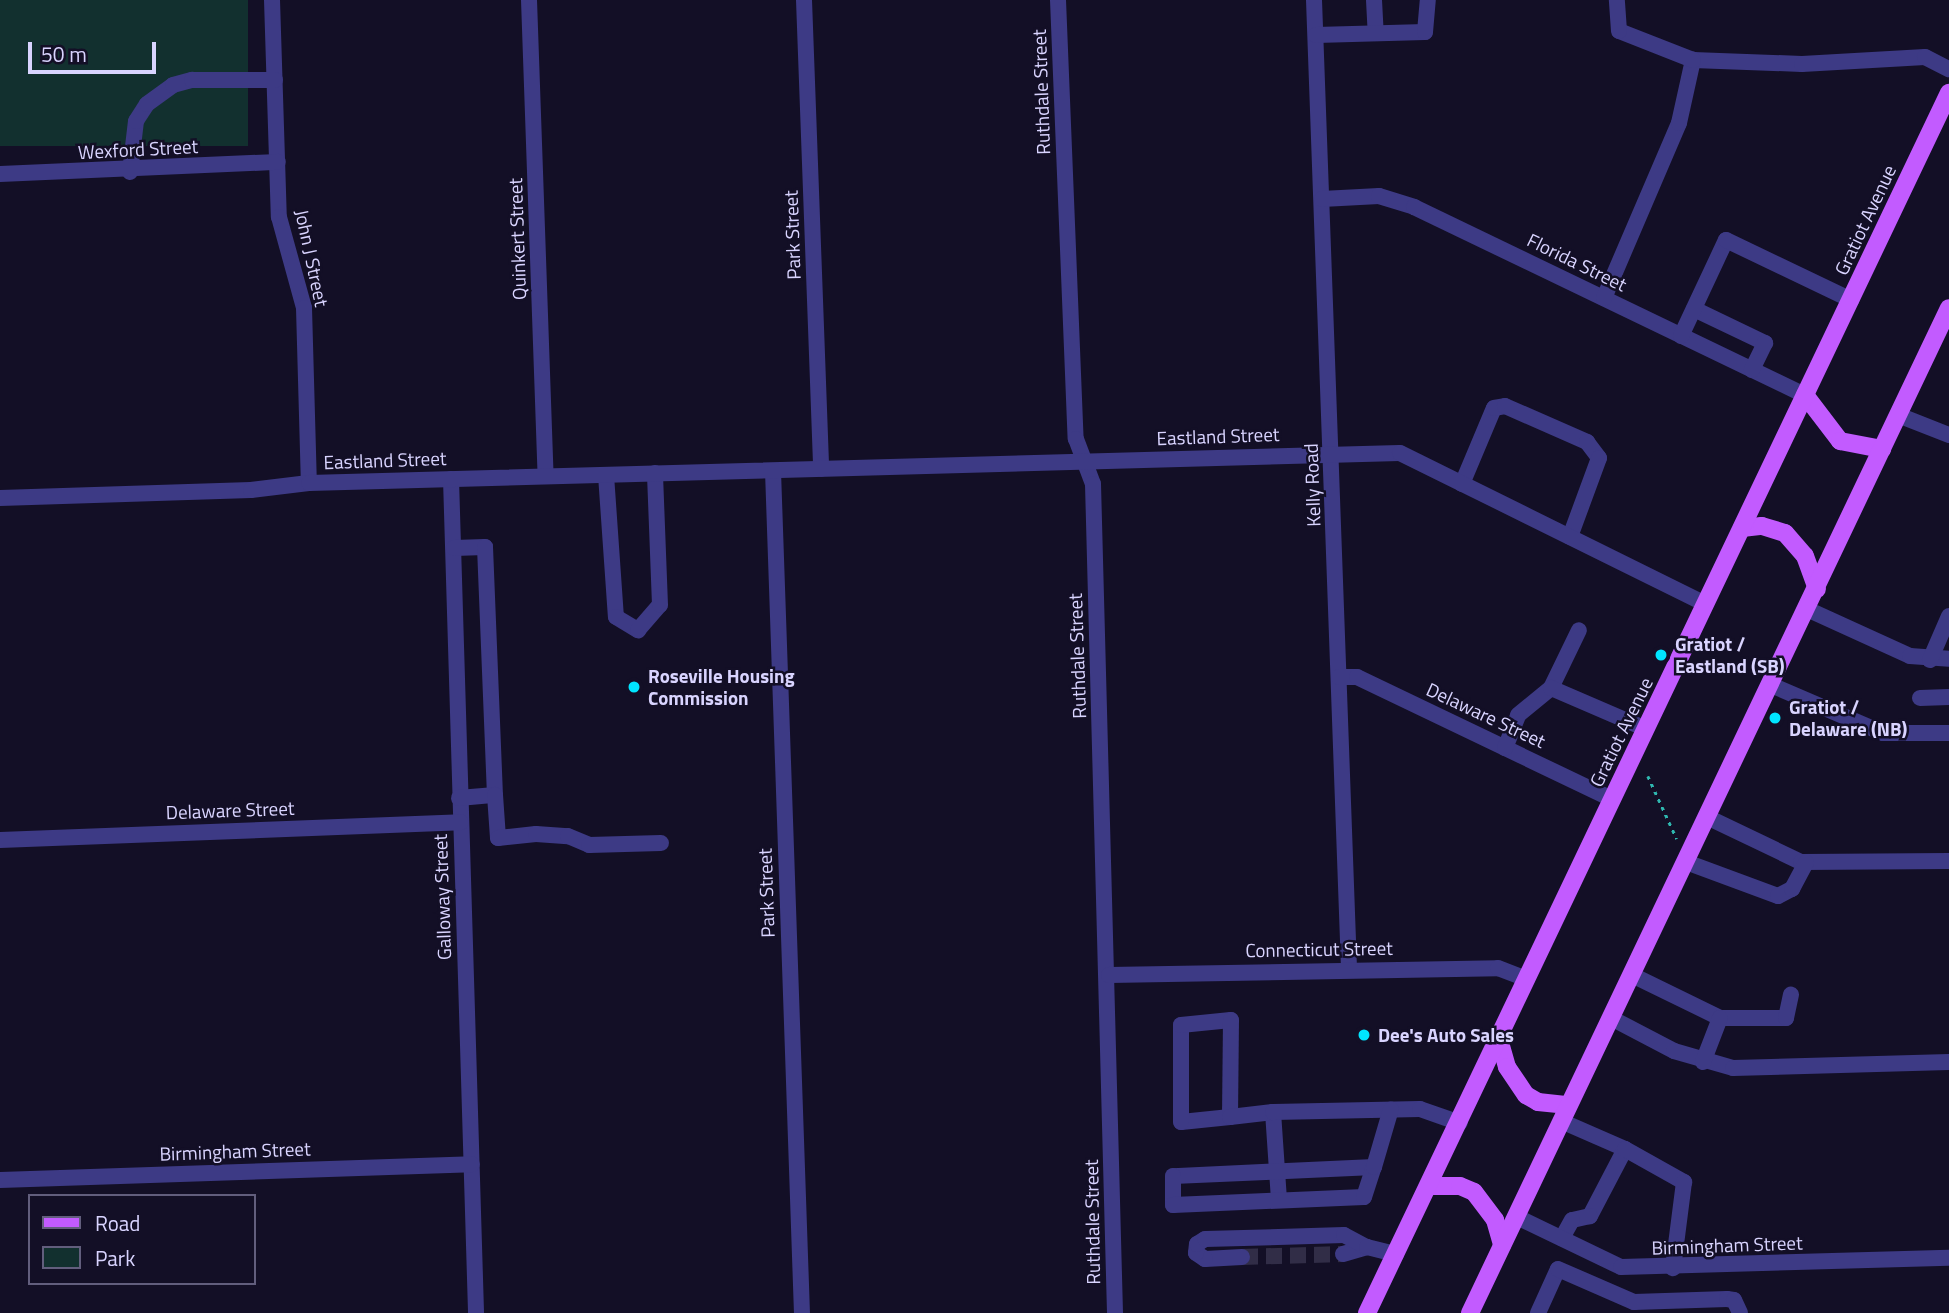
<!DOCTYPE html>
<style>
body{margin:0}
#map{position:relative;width:1949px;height:1313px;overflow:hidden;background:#130f26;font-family:"Titillium Web",sans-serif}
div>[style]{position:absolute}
.green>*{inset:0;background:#12302f;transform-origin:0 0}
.minor-tunnel>*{height:16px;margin-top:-8px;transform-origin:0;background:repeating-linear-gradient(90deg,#312d47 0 16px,transparent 0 24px)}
.path>*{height:2.5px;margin-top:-1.25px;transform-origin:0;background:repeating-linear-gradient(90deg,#2fb8b0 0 3.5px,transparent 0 8.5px)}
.minor>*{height:16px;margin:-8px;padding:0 8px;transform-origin:8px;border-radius:8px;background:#3d3a85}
.major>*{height:18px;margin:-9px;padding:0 9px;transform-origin:9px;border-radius:9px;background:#c25bff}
.dots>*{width:19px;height:19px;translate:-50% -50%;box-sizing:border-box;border:4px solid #130f26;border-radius:50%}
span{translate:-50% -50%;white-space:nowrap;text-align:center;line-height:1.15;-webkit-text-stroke:5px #130f26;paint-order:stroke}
.street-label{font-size:19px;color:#d9d4ff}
.poi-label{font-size:19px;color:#d9d4ff;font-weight:700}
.left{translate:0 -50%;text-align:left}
.legend{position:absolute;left:28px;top:1194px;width:228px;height:91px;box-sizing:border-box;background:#130f26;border:2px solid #625e7d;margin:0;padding:9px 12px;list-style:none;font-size:21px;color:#d9d4ff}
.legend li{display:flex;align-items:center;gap:14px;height:35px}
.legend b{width:35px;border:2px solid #625e7d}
.scale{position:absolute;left:28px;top:42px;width:128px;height:32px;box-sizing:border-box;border:4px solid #d9d4ff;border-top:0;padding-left:9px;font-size:21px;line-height:24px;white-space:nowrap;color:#d9d4ff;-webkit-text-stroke:5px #130f26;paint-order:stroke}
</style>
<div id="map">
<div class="green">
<div style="left:0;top:0;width:248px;height:146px"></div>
</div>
<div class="minor-tunnel">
<div style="left:1242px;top:1257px;width:101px;rotate:-1.7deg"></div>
</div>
<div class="path">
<div style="left:1648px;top:776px;width:69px;rotate:65.3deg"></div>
</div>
<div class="minor">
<div style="left:272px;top:0;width:217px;rotate:88.2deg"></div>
<div style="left:279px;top:217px;width:94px;rotate:74.6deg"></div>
<div style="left:304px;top:308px;width:175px;rotate:88.4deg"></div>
<div style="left:529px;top:0;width:476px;rotate:88deg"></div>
<div style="left:804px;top:0;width:469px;rotate:87.9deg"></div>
<div style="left:1058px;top:0;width:439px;rotate:87.7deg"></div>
<div style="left:1076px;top:439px;width:48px;rotate:69.3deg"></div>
<div style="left:1093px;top:484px;width:829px;rotate:88.48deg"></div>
<div style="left:1314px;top:0;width:970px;rotate:87.93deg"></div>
<div style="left:1374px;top:0;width:33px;rotate:87deg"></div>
<div style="left:1316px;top:35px;width:109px;rotate:-1.6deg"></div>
<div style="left:1425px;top:32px;width:32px;rotate:-85deg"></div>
<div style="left:1693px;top:60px;width:109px;rotate:2.1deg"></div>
<div style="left:1802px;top:64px;width:123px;rotate:-3.3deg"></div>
<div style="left:1925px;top:57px;width:27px;rotate:27deg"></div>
<div style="left:130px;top:172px;width:51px;rotate:-83.3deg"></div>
<div style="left:136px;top:121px;width:20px;rotate:-57deg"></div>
<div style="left:147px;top:104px;width:32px;rotate:-36deg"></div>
<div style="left:173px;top:85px;width:20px;rotate:-15deg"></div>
<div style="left:192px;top:80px;width:83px"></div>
<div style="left:0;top:174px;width:278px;rotate:-2.5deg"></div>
<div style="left:1322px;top:199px;width:57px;rotate:-3deg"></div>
<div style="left:1379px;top:196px;width:37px;rotate:17deg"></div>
<div style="left:1414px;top:207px;width:434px;rotate:25.7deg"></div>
<div style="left:1604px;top:298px;width:190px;rotate:-66.8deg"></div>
<div style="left:1679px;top:123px;width:65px;rotate:-77.5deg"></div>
<div style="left:1693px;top:60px;width:79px;rotate:-158.6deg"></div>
<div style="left:1619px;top:31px;width:31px;rotate:-94deg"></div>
<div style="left:1694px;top:309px;width:79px;rotate:25.6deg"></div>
<div style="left:1765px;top:343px;width:30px;rotate:116deg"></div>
<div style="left:1681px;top:336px;width:106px;rotate:-64.9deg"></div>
<div style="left:1726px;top:240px;width:139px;rotate:25.6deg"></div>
<div style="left:1898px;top:415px;width:55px;rotate:21.4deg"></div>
<div style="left:773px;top:471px;width:842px;rotate:88.03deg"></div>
<div style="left:606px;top:475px;width:142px;rotate:86deg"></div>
<div style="left:616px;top:617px;width:26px;rotate:31deg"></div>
<div style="left:638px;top:630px;width:33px;rotate:-49deg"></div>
<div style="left:660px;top:605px;width:132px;rotate:-92.2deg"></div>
<div style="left:451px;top:479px;width:834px;rotate:88.28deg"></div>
<div style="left:1462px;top:484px;width:82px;rotate:-67.2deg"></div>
<div style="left:1494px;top:408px;width:11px;rotate:-10deg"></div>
<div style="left:1505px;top:406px;width:90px;rotate:23.7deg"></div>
<div style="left:1587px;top:442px;width:20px;rotate:53deg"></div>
<div style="left:1599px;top:458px;width:84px;rotate:110.2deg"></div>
<div style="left:0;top:498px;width:251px;rotate:-1.8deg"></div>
<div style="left:251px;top:490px;width:58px;rotate:-6.9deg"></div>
<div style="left:309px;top:483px;width:1091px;rotate:-1.58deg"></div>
<div style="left:1400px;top:453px;width:341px;rotate:26.3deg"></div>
<div style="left:454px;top:548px;width:31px;rotate:-2deg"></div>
<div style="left:485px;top:547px;width:248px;rotate:87.7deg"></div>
<div style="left:1809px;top:610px;width:111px;rotate:24.5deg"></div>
<div style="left:1910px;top:656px;width:39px;rotate:4deg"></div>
<div style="left:1930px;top:660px;width:48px;rotate:-66.6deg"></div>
<div style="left:1339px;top:677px;width:18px"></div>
<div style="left:1357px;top:677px;width:283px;rotate:25.6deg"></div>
<div style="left:1771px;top:685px;width:122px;rotate:23.2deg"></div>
<div style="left:1883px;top:733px;width:66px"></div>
<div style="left:1551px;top:688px;width:64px;rotate:-64.2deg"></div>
<div style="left:1920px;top:698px;width:29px;rotate:-2deg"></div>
<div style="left:1505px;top:748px;width:35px;rotate:-68deg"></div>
<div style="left:1518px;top:715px;width:43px;rotate:-39.3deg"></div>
<div style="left:1551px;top:688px;width:103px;rotate:23.3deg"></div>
<div style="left:459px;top:798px;width:36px;rotate:-5deg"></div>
<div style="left:495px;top:795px;width:43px;rotate:86deg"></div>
<div style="left:498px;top:838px;width:38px;rotate:-6deg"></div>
<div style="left:536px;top:834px;width:32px;rotate:4deg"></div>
<div style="left:568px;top:836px;width:23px;rotate:23deg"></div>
<div style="left:589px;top:845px;width:72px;rotate:-1.6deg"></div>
<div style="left:1707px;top:817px;width:104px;rotate:25.6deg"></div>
<div style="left:1801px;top:862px;width:148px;rotate:-0.4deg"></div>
<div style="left:0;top:840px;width:461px;rotate:-2.2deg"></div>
<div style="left:1686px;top:862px;width:98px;rotate:20.3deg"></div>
<div style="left:1778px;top:896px;width:16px;rotate:-27deg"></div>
<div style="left:1792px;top:889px;width:30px;rotate:-62deg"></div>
<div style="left:1109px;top:975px;width:389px;rotate:-1deg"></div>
<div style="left:1498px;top:968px;width:31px;rotate:21deg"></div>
<div style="left:1632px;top:975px;width:98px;rotate:26deg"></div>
<div style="left:1720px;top:1018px;width:66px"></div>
<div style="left:1786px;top:1018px;width:24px;rotate:-78deg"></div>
<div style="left:1611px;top:1018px;width:71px;rotate:27.6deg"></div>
<div style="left:1674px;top:1051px;width:61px;rotate:16.1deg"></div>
<div style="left:1733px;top:1068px;width:216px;rotate:-1.6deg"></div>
<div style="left:1703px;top:1062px;width:47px;rotate:-68.9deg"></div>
<div style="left:1273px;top:1112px;width:88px;rotate:86.1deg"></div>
<div style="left:1230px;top:1117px;width:49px;rotate:174.2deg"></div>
<div style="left:1181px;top:1122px;width:97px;rotate:-90deg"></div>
<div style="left:1181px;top:1025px;width:50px;rotate:-5.7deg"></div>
<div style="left:1231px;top:1020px;width:97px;rotate:90.6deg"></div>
<div style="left:1230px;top:1117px;width:43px;rotate:-6.6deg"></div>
<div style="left:1273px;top:1112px;width:147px;rotate:-1.2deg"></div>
<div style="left:1420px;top:1109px;width:42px;rotate:19.3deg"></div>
<div style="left:1561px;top:1121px;width:70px;rotate:23.6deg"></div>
<div style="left:1625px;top:1149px;width:76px;rotate:117.6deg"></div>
<div style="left:1590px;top:1216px;width:18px;rotate:167deg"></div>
<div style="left:1572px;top:1220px;width:21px;rotate:119deg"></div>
<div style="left:1625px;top:1149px;width:68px;rotate:29.2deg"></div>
<div style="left:1684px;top:1182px;width:87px;rotate:97.3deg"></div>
<div style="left:1374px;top:1167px;width:201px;rotate:177.4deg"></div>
<div style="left:1173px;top:1176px;width:29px;rotate:90deg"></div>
<div style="left:1173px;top:1205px;width:191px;rotate:-2.4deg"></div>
<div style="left:1364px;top:1197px;width:32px;rotate:-72deg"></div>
<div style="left:1374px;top:1167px;width:60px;rotate:-73.7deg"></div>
<div style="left:0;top:1180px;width:472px;rotate:-1.9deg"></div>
<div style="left:1517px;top:1217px;width:115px;rotate:25.7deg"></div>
<div style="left:1621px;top:1267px;width:328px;rotate:-1.6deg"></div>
<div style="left:1343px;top:1254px;width:25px;rotate:-16deg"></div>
<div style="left:1242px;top:1257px;width:37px;rotate:177deg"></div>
<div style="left:1205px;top:1259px;width:11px;rotate:-146deg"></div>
<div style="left:1196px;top:1253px;width:9px;rotate:-84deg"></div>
<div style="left:1197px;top:1244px;width:9px;rotate:-32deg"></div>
<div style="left:1205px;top:1239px;width:139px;rotate:-1.6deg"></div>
<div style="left:1344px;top:1235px;width:26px;rotate:28deg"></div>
<div style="left:1367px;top:1247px;width:30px;rotate:14deg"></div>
<div style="left:1538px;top:1313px;width:48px;rotate:-65.6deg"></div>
<div style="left:1558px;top:1269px;width:83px;rotate:23.5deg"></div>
<div style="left:1634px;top:1302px;width:93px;rotate:-1.8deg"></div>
<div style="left:1727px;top:1299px;width:7px;rotate:8deg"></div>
<div style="left:1734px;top:1300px;width:14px;rotate:65deg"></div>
</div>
<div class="major">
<div style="left:1805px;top:395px;width:58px;rotate:52.7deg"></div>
<div style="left:1840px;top:441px;width:43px;rotate:10.8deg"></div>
<div style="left:1742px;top:528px;width:20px;rotate:-6deg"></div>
<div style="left:1762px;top:526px;width:24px;rotate:17deg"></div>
<div style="left:1785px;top:533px;width:30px;rotate:49deg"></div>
<div style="left:1805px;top:556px;width:35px;rotate:70deg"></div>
<div style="left:1499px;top:1039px;width:29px;rotate:74deg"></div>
<div style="left:1507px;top:1067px;width:34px;rotate:56deg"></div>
<div style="left:1526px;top:1095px;width:14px;rotate:30deg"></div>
<div style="left:1538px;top:1102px;width:30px;rotate:6deg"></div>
<div style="left:1430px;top:1186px;width:30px"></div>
<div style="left:1460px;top:1186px;width:15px;rotate:23deg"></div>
<div style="left:1474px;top:1192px;width:35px;rotate:53deg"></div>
<div style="left:1495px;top:1220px;width:26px;rotate:74deg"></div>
<div style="left:1367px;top:1313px;width:1352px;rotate:-64.5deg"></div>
<div style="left:1470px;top:1313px;width:1113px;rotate:-64.52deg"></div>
</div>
<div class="dots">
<div style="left:1661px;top:655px;background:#00e5ff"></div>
<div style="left:634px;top:687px;background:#00e5ff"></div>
<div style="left:1775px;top:718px;background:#00e5ff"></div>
<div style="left:1364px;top:1035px;background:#00e5ff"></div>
</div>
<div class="street-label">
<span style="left:1041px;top:92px;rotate:-92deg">Ruthdale Street</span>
<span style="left:138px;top:149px;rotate:-3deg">Wexford Street</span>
<span style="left:1865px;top:220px;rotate:-65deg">Gratiot Avenue</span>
<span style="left:792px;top:235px;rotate:-92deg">Park Street</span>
<span style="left:517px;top:239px;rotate:-92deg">Quinkert Street</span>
<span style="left:312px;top:258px;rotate:78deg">John J Street</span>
<span style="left:1577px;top:262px;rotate:26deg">Florida Street</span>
<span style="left:1218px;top:436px;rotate:-2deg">Eastland Street</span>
<span style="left:385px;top:460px;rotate:-2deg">Eastland Street</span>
<span style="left:1312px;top:485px;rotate:-92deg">Kelly Road</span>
<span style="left:1077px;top:656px;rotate:-92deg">Ruthdale Street</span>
<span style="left:1486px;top:715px;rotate:25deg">Delaware Street</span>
<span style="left:1621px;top:732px;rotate:-64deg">Gratiot Avenue</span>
<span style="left:230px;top:810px;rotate:-2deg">Delaware Street</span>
<span style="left:766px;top:893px;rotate:-92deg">Park Street</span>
<span style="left:442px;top:897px;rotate:-92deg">Galloway Street</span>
<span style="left:1319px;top:949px;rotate:-1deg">Connecticut Street</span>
<span style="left:235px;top:1151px;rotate:-2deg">Birmingham Street</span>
<span style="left:1092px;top:1222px;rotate:-91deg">Ruthdale Street</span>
<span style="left:1727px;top:1245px;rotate:-2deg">Birmingham Street</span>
</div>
<div class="poi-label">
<span class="left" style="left:1675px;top:655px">Gratiot /<br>Eastland (SB)</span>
<span class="left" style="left:648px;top:687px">Roseville Housing<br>Commission</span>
<span class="left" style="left:1789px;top:718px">Gratiot /<br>Delaware (NB)</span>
<span class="left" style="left:1378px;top:1035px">Dee's Auto Sales</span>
</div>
<ul class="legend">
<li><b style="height:9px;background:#c25bff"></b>Road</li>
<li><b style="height:19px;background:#12302f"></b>Park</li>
</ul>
<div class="scale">50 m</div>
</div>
